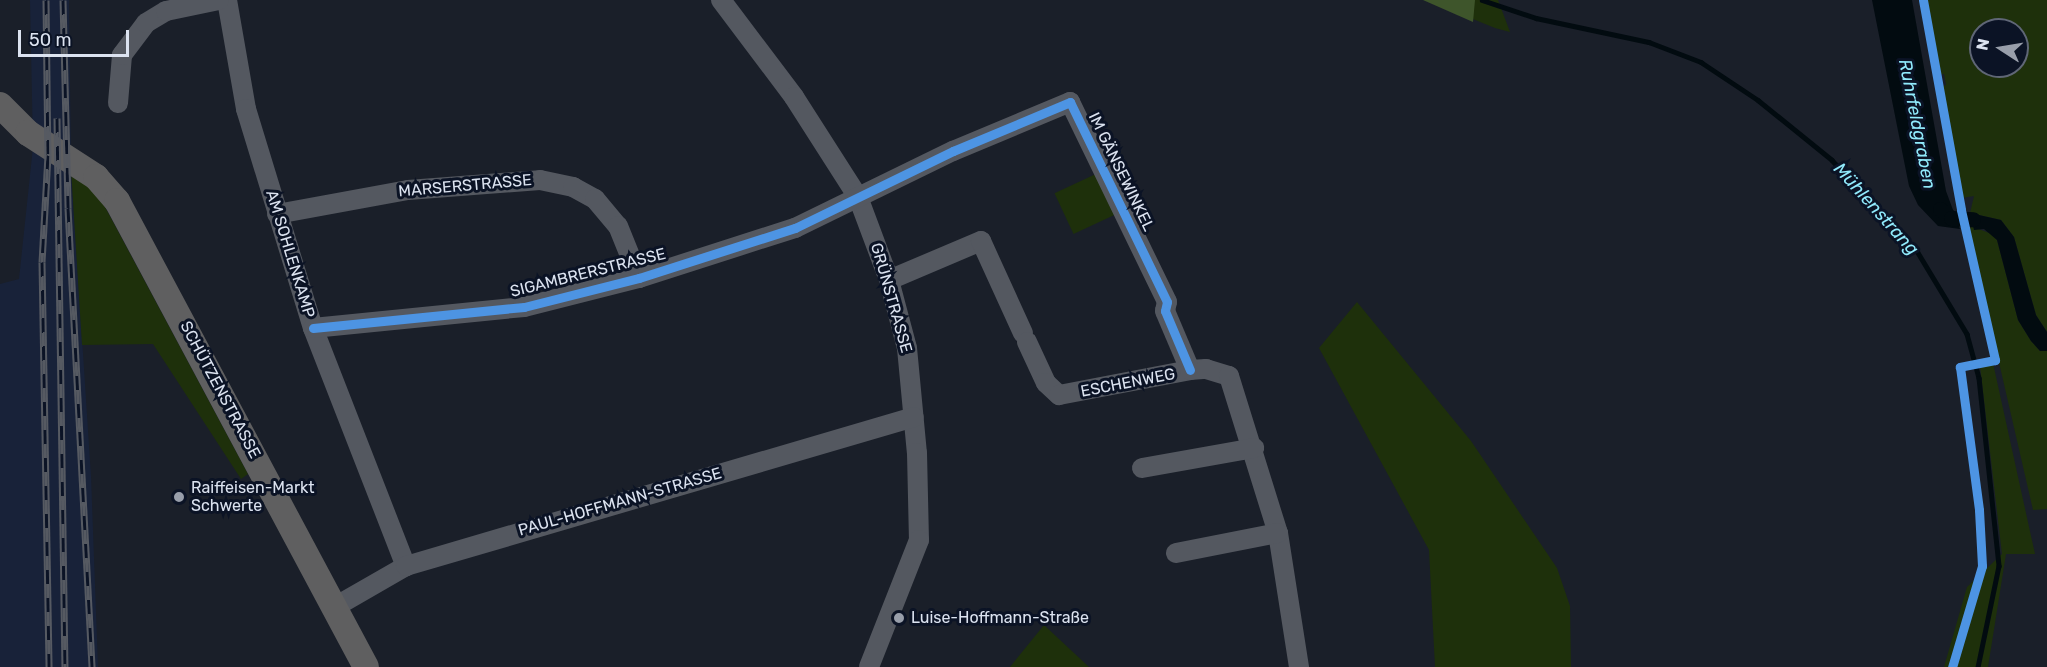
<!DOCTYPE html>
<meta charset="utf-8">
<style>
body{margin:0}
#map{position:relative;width:2047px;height:667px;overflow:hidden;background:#1a1f29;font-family:Rubik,sans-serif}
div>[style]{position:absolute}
.built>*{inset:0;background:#182239}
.green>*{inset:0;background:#1e300b;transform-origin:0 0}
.forest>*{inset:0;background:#3e552b}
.water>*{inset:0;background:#020b10}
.stream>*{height:4.5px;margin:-2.25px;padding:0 2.25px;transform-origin:2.25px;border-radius:2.25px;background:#020b10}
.canal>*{height:15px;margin:-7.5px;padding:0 7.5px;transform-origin:7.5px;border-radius:7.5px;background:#020b10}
.minor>*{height:20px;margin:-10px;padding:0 10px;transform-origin:10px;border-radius:10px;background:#545860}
.major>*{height:26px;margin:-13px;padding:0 13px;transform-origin:13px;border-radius:13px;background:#5f5f60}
.rail>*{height:7px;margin-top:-3.5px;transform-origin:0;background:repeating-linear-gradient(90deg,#0b1325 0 14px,#565a62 0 28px);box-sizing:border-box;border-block:2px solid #565a62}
.cycleway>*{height:9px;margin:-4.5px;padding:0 4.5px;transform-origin:4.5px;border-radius:4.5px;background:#4d94e3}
.dots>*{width:16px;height:16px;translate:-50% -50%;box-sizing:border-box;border:3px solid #0b1325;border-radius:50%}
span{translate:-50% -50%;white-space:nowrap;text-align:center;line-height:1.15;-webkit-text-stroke:6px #0b1325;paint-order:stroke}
.street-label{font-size:16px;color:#dce3f0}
.poi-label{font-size:16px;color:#dce3f0}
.left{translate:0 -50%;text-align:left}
.water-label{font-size:18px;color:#91ebfd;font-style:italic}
.north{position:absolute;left:1969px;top:18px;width:60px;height:60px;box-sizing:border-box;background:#0b1325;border:2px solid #5f6676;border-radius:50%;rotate:282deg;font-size:16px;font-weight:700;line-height:24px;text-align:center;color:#dce3f0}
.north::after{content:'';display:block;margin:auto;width:21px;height:27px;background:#989eaa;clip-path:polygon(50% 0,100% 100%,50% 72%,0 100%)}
.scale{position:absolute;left:18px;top:30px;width:111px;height:27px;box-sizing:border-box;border:3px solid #dce3f0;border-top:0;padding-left:8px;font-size:18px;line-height:21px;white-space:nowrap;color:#dce3f0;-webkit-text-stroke:4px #0b1325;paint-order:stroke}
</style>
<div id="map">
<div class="built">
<div style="clip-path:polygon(30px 0,69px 0,71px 169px,91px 476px,98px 667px,0 667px,0 284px,19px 279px,33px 147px)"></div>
</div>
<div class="green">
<div style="clip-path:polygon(1426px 0,1498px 0,1510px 32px,1495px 28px)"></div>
<div style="clip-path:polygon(evenodd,1926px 0,2047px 0,2047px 332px,2036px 315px,2014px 237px,2001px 220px,1970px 213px,1974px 196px,1962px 198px,1942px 86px,1946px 85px,1944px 74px,1939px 75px,1926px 0,1981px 30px,2017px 30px,2017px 66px,1981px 66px,1981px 30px)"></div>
<div style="clip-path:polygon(71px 169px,97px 192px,248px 474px,241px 479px,153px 344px,82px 345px)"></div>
<div style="left:1098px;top:173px;width:45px;height:48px;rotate:65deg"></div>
<div style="clip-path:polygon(1973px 227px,1992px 234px,1997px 240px,2018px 320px,2031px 341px,2040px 351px,2047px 351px,2047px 509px,2033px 510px,1968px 228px)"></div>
<div style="clip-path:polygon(1357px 302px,1471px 441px,1557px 568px,1570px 606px,1571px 667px,1435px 667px,1429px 550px,1319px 348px)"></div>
<div style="clip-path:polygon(1993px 363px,2035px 554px,2006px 554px,1988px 667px,1944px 667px,1967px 587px,2002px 554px,1980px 366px)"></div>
<div style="clip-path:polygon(1044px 625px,1089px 667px,1010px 667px)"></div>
</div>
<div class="forest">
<div style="clip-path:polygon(1423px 0,1475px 0,1473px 22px)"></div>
</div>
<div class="water">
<div style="clip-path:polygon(1872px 0,1912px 0,1946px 191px,1960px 229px,1938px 226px,1918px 205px,1909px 186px)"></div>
<div style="clip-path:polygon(1970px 213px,2001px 220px,2014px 237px,2036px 315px,2047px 332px,2047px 351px,2040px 351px,2031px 341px,2018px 320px,1997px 240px,1984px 229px,1974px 230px)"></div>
</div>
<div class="stream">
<div style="left:1482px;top:0;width:57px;rotate:18.4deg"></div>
<div style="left:1536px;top:18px;width:116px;rotate:12deg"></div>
<div style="left:1649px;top:42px;width:56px;rotate:21deg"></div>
<div style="left:1701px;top:62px;width:69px;rotate:33.7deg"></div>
<div style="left:1758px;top:100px;width:95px;rotate:39deg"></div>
<div style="left:1832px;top:160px;width:125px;rotate:47deg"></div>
<div style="left:1917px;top:251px;width:97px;rotate:58.9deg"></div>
<div style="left:1967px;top:334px;width:46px;rotate:74.7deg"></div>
<div style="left:1979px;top:378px;width:189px;rotate:83.9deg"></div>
<div style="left:1999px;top:566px;width:103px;rotate:101.7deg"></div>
</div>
<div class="canal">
<div style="left:1940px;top:209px;width:14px;rotate:39deg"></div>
<div style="left:1951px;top:218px;width:22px;rotate:3deg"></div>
</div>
<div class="minor">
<div style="left:227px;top:0;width:111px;rotate:80.1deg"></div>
<div style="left:246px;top:109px;width:229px;rotate:73deg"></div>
<div style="left:313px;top:328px;width:256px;rotate:68.7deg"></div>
<div style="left:721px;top:0;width:121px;rotate:53deg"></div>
<div style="left:794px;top:97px;width:119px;rotate:57.4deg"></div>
<div style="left:858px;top:197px;width:89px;rotate:69.5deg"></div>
<div style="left:889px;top:280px;width:70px;rotate:75.2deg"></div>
<div style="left:907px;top:348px;width:105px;rotate:84.6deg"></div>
<div style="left:917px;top:453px;width:87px;rotate:88.7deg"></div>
<div style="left:919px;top:540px;width:136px;rotate:111.5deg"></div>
<div style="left:118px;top:103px;width:48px;rotate:-85.2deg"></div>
<div style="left:122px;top:55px;width:40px;rotate:-53deg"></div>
<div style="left:146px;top:23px;width:23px;rotate:-31deg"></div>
<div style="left:166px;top:11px;width:54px;rotate:-11.7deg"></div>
<div style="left:277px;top:214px;width:133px;rotate:-10.4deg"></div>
<div style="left:408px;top:190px;width:132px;rotate:-4.3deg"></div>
<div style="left:540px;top:180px;width:34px;rotate:12deg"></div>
<div style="left:573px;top:187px;width:25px;rotate:29deg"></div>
<div style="left:595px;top:199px;width:35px;rotate:50deg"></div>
<div style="left:618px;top:226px;width:56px;rotate:68deg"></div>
<div style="left:889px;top:280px;width:100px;rotate:-23deg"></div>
<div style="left:981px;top:241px;width:101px;rotate:65.5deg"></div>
<div style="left:313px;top:328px;width:212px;rotate:-5.7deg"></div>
<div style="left:524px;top:307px;width:119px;rotate:-14.2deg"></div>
<div style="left:639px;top:278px;width:164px;rotate:-17.8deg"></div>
<div style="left:795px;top:228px;width:176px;rotate:-26deg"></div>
<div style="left:953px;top:151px;width:127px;rotate:-22.7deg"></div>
<div style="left:1070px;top:102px;width:222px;rotate:64.1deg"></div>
<div style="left:1167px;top:302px;width:9px;rotate:103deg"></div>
<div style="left:1165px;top:311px;width:64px;rotate:67deg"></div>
<div style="left:1027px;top:342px;width:45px;rotate:65.1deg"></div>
<div style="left:1046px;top:383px;width:18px;rotate:43deg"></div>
<div style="left:1059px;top:395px;width:133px;rotate:-10.8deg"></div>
<div style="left:1190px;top:370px;width:16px;rotate:-4deg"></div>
<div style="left:1206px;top:369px;width:24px;rotate:17deg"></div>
<div style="left:1229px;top:376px;width:164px;rotate:72.7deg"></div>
<div style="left:1278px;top:533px;width:136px;rotate:81.1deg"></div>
<div style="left:1142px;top:468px;width:114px;rotate:-10.1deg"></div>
<div style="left:1176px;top:553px;width:104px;rotate:-11.1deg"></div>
<div style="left:333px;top:608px;width:84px;rotate:-29.9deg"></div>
<div style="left:406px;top:566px;width:529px;rotate:-16.35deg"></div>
</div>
<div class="major">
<div style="left:0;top:105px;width:40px;rotate:45deg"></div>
<div style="left:28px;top:133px;width:81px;rotate:32.9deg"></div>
<div style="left:96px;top:177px;width:32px;rotate:49deg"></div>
<div style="left:117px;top:201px;width:528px;rotate:61.88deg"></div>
</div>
<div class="rail">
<div style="left:46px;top:0;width:155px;rotate:89.3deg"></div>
<div style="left:48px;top:155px;width:107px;rotate:93.2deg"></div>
<div style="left:42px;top:262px;width:405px;rotate:89deg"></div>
<div style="left:63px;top:0;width:208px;rotate:88.6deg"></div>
<div style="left:68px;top:208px;width:460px;rotate:87deg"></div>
<div style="left:57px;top:118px;width:549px;rotate:89.17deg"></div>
</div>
<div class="cycleway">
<div style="left:1923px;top:0;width:213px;rotate:79.7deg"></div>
<div style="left:1961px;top:210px;width:154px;rotate:77.2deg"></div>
<div style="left:1995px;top:360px;width:36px;rotate:169deg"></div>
<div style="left:1960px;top:367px;width:144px;rotate:82.4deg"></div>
<div style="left:1979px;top:510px;width:56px;rotate:86.9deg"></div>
<div style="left:1982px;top:566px;width:105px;rotate:106.5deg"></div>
<div style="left:313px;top:328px;width:212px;rotate:-5.7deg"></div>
<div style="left:524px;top:307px;width:119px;rotate:-14.2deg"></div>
<div style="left:639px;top:278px;width:164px;rotate:-17.8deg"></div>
<div style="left:795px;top:228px;width:176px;rotate:-26deg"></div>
<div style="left:953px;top:151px;width:127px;rotate:-22.7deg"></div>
<div style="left:1070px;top:102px;width:222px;rotate:64.1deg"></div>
<div style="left:1167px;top:302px;width:9px;rotate:103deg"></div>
<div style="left:1165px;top:311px;width:64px;rotate:67deg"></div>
</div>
<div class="dots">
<div style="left:179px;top:497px;background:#989eaa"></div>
<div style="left:899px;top:618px;background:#989eaa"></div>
</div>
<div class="street-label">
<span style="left:1121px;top:172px;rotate:64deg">IM GÄNSEWINKEL</span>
<span style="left:465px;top:186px;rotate:-5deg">MARSERSTRASSE</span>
<span style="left:290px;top:254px;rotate:73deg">AM SOHLENKAMP</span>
<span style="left:588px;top:273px;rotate:-14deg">SIGAMBRERSTRASSE</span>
<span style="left:891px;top:298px;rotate:74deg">GRÜNSTRASSE</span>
<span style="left:1128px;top:383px;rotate:-11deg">ESCHENWEG</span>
<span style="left:220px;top:390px;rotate:62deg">SCHÜTZENSTRASSE</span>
<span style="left:620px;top:502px;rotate:-16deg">PAUL-HOFFMANN-STRASSE</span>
</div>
<div class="poi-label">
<span class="left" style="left:191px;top:497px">Raiffeisen-Markt<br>Schwerte</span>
<span class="left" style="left:911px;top:618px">Luise-Hoffmann-Straße</span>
</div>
<div class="water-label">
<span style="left:1917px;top:124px;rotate:79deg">Ruhrfeldgraben</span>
<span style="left:1876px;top:209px;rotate:48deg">Mühlenstrang</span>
</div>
<div class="north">N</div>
<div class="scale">50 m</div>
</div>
